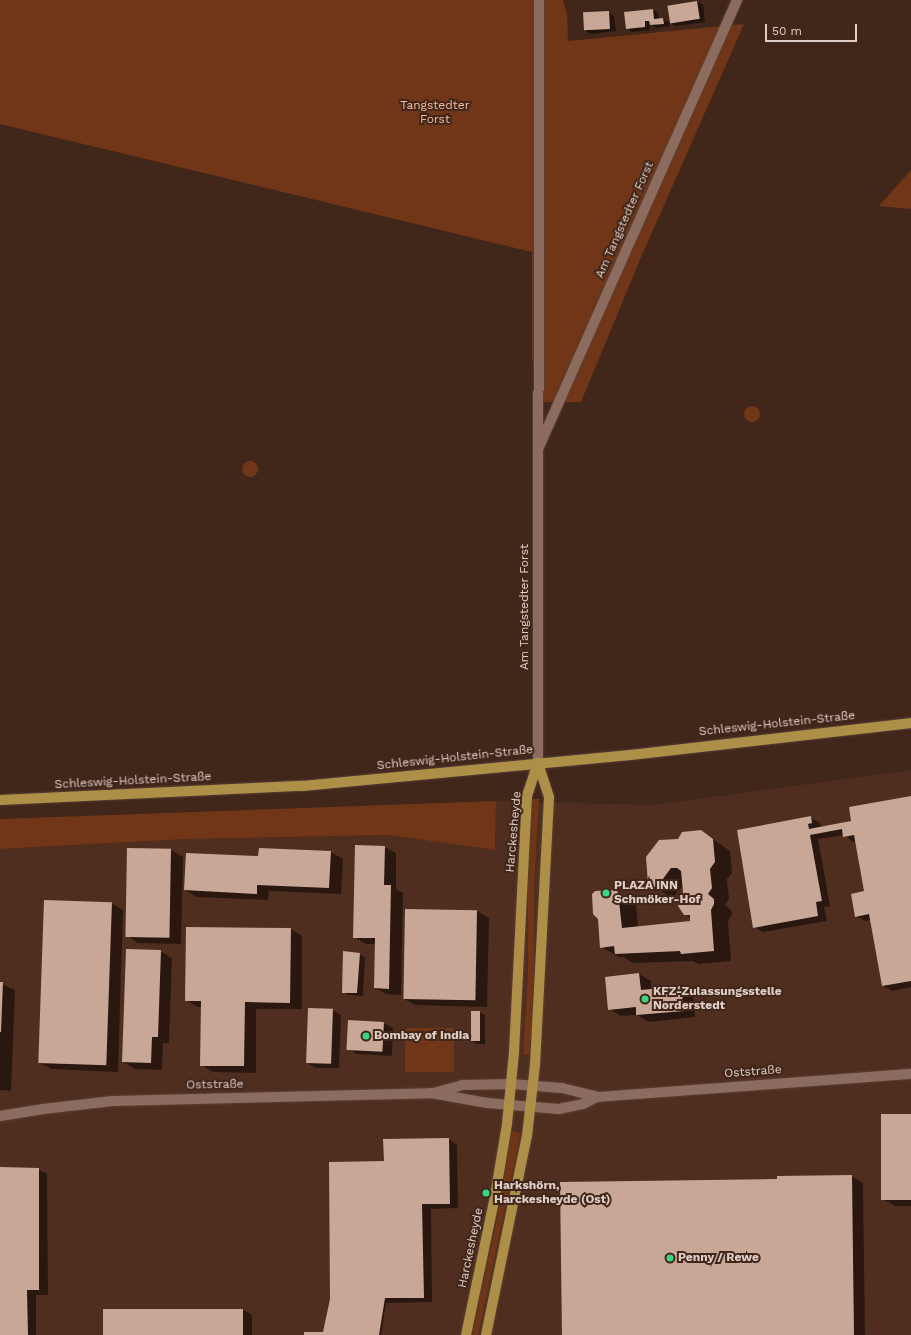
<!DOCTYPE html>
<meta charset="utf-8">
<style>
body{margin:0}
#map{position:relative;width:911px;height:1335px;overflow:hidden;background:#41261a;font-family:"Work Sans",sans-serif}
div>[style]{position:absolute}
.built>*{inset:0;background:#502e1f}
.green>*{inset:0;background:#713517;transform-origin:0 0}
.round{border-radius:50%}
.shadow>*{inset:0;background:#0007}
.building>*{inset:0;background:#c9a797;transform-origin:0 0}
.roads{filter:drop-shadow(0 0 1px #574136) drop-shadow(0 0 1px #574136)}
.minor>*{height:10px;margin:-5px;padding:0 5px;transform-origin:5px;border-radius:5px;background:#8c6c5e}
.major>*{height:10px;margin:-5px;padding:0 5px;transform-origin:5px;border-radius:5px;background:#ae8f48}
.dots>*{width:11px;height:11px;translate:-50% -50%;box-sizing:border-box;border:2px solid #41261a;border-radius:50%}
span{translate:-50% -50%;white-space:nowrap;text-align:center;line-height:1.15;-webkit-text-stroke:4px #41261a;paint-order:stroke}
.park-label{font-size:12px;color:#f7bb9f}
.street-label{font-size:12px;color:#e0cec6}
.poi-label{font-size:12px;color:#e0cec6;font-weight:700}
.left{translate:0 -50%;text-align:left}
.scale{position:absolute;left:765px;top:24px;width:92px;height:18px;box-sizing:border-box;border:2px solid #e0cec6;border-top:0;padding-left:5px;font-size:12px;line-height:14px;white-space:nowrap;color:#e0cec6;-webkit-text-stroke:3px #41261a;paint-order:stroke}
</style>
<div id="map">
<div class="built">
<div style="clip-path:polygon(911px 770px,911px 1335px,0 1335px,0 849px,187px 839px,388px 835px,495px 850px,496px 801px,653px 805px)"></div>
</div>
<div class="green">
<div style="clip-path:polygon(0 0,563px 0,567px 14px,568px 41px,744px 24px,642px 255px,581px 402px,543px 402px,532px 357px,532px 252px,0 124px)"></div>
<div style="clip-path:polygon(911px 170px,911px 209px,879px 206px)"></div>
<div class="round" style="left:744px;top:406px;width:16px;height:16px"></div>
<div class="round" style="left:242px;top:461px;width:16px;height:16px"></div>
<div style="clip-path:polygon(532px 799px,539px 799px,534px 884px,534px 975px,530px 1055px,523px 1054px,528px 975px,528px 885px)"></div>
<div style="clip-path:polygon(496px 801px,495px 850px,388px 835px,187px 839px,0 849px,0 819px)"></div>
<div style="left:405px;top:1028px;width:49px;height:44px"></div>
<div style="clip-path:polygon(511px 1131px,521px 1133px,478px 1335px,472px 1335px,497px 1219px)"></div>
</div>
<div class="shadow">
<div style="clip-path:polygon(697px 2px,703px 5px,705px 22px,676px 26px,670px 23px,668px 6px)"></div>
<div style="clip-path:polygon(653px 10px,658px 13px,659px 20px,663px 19px,669px 23px,669px 26px,656px 28px,650px 24px,650px 30px,632px 32px,627px 28px)"></div>
<div style="clip-path:polygon(608px 12px,614px 16px,616px 31px,591px 34px,585px 31px)"></div>
<div style="clip-path:polygon(911px 797px,911px 987px,892px 991px,883px 986px,871px 920px,865px 921px,856px 916px,865px 892px,856px 841px,853px 842px,844px 835px,818px 839px,830px 906px,824px 907px,827px 921px,763px 932px,754px 927px,811px 818px,820px 823px,821px 827px,853px 822px)"></div>
<div style="clip-path:polygon(701px 831px,730px 851px,732px 873px,727px 879px,729px 899px,725px 905px,731px 910px,732px 914px,728px 921px,731px 961px,699px 964px,693px 961px,633px 963px,623px 957px,619px 957px,601px 947px,615px 891px,636px 903px,638px 927px,691px 922px,691px 918px,685px 914px,684px 885px,674px 896px,671px 897px,653px 886px,678px 840px)"></div>
<div style="clip-path:polygon(385px 847px,396px 853px,396px 889px,403px 893px,401px 995px,387px 994px,375px 988px,376px 944px,366px 944px,354px 937px)"></div>
<div style="clip-path:polygon(128px 849px,171px 850px,183px 857px,181px 944px,138px 943px,127px 936px)"></div>
<div style="clip-path:polygon(331px 852px,343px 859px,341px 894px,269px 891px,268px 900px,197px 897px,185px 890px,259px 857px)"></div>
<div style="clip-path:polygon(111px 903px,123px 910px,118px 1072px,52px 1069px,40px 1063px)"></div>
<div style="clip-path:polygon(406px 910px,477px 911px,489px 918px,487px 1007px,415px 1005px,404px 999px)"></div>
<div style="clip-path:polygon(291px 929px,302px 936px,302px 1009px,256px 1009px,256px 1073px,213px 1072px,201px 1065px,202px 1007px,198px 1007px,186px 1000px)"></div>
<div style="clip-path:polygon(160px 951px,172px 958px,169px 1043px,163px 1043px,162px 1070px,135px 1069px,123px 1062px)"></div>
<div style="clip-path:polygon(359px 954px,365px 957px,363px 996px,348px 995px,343px 992px)"></div>
<div style="clip-path:polygon(639px 974px,651px 981px,651px 990px,681px 987px,693px 994px,695px 1017px,649px 1022px,637px 1015px,621px 1016px,609px 1009px)"></div>
<div style="clip-path:polygon(0 983px,15px 990px,11px 1091px,0 1090px)"></div>
<div style="clip-path:polygon(332px 1010px,341px 1015px,339px 1068px,316px 1068px,307px 1063px)"></div>
<div style="clip-path:polygon(479px 1012px,485px 1015px,485px 1044px,477px 1044px,471px 1041px)"></div>
<div style="clip-path:polygon(349px 1021px,384px 1023px,393px 1028px,392px 1056px,357px 1054px,348px 1049px)"></div>
<div style="clip-path:polygon(911px 1115px,911px 1206px,895px 1206px,884px 1200px)"></div>
<div style="clip-path:polygon(449px 1139px,457px 1145px,458px 1208px,431px 1209px,432px 1302px,386px 1303px,381px 1335px,305px 1335px,324px 1333px,385px 1162px)"></div>
<div style="clip-path:polygon(0 1168px,38px 1169px,47px 1174px,48px 1295px,36px 1295px,36px 1335px,0 1335px)"></div>
<div style="clip-path:polygon(851px 1176px,863px 1183px,865px 1335px,563px 1335px,778px 1180px)"></div>
<div style="clip-path:polygon(243px 1310px,252px 1315px,252px 1335px,104px 1335px,104px 1311px)"></div>
</div>
<div class="building">
<div style="left:697px;top:1px;width:18px;height:30px;rotate:81deg"></div>
<div style="clip-path:polygon(653px 9px,654px 19px,663px 18px,664px 24px,650px 25px,649px 21px,645px 21px,645px 27px,626px 29px,624px 12px)"></div>
<div style="left:609px;top:11px;width:18px;height:26px;rotate:87deg"></div>
<div style="clip-path:polygon(911px 796px,911px 981px,882px 986px,869px 914px,855px 917px,851px 894px,864px 891px,854px 835px,843px 837px,842px 829px,810px 835px,822px 901px,816px 902px,818px 916px,753px 928px,737px 830px,811px 816px,812px 823px,808px 824px,809px 829px,851px 821px,849px 807px)"></div>
<div style="clip-path:polygon(701px 830px,713px 839px,715px 862px,710px 869px,712px 888px,708px 894px,714px 899px,714px 904px,711px 910px,714px 951px,681px 954px,680px 951px,615px 954px,614px 946px,600px 948px,598px 919px,593px 914px,592px 894px,595px 891px,615px 890px,618px 892px,622px 928px,690px 921px,690px 915px,684px 915px,678px 906px,683px 892px,681px 871px,677px 868px,671px 868px,657px 887px,652px 887px,648px 884px,646px 857px,659px 840px,678px 839px,682px 832px)"></div>
<div style="clip-path:polygon(355px 845px,385px 846px,384px 885px,391px 885px,389px 989px,374px 988px,375px 938px,353px 938px)"></div>
<div style="left:127px;top:848px;width:44px;height:89px;rotate:1deg"></div>
<div style="clip-path:polygon(259px 848px,331px 851px,329px 888px,257px 885px,257px 894px,184px 890px,186px 853px,258px 856px)"></div>
<div style="left:44px;top:900px;width:68px;height:163px;rotate:2deg"></div>
<div style="left:405px;top:909px;width:72px;height:90px;rotate:1deg"></div>
<div style="clip-path:polygon(186px 927px,291px 928px,290px 1003px,245px 1002px,244px 1066px,200px 1066px,201px 1001px,185px 1001px)"></div>
<div style="clip-path:polygon(126px 949px,161px 950px,158px 1037px,152px 1037px,151px 1063px,122px 1062px)"></div>
<div style="clip-path:polygon(343px 951px,360px 953px,357px 993px,342px 993px)"></div>
<div style="clip-path:polygon(639px 973px,641px 990px,681px 986px,684px 1011px,636px 1015px,636px 1007px,608px 1010px,605px 977px)"></div>
<div style="clip-path:polygon(0 982px,3px 982px,1px 1032px,0 1032px)"></div>
<div style="left:308px;top:1008px;width:25px;height:55px;rotate:2deg"></div>
<div style="left:471px;top:1011px;width:9px;height:30px"></div>
<div style="left:348px;top:1020px;width:36px;height:30px;rotate:3deg"></div>
<div style="left:911px;top:1114px;width:86px;height:30px;rotate:90deg"></div>
<div style="clip-path:polygon(449px 1138px,450px 1204px,422px 1204px,424px 1298px,385px 1298px,379px 1335px,304px 1335px,304px 1332px,323px 1332px,330px 1299px,329px 1162px,384px 1161px,383px 1139px)"></div>
<div style="clip-path:polygon(0 1167px,39px 1168px,39px 1290px,27px 1290px,28px 1335px,0 1335px)"></div>
<div style="clip-path:polygon(852px 1175px,854px 1335px,562px 1335px,560px 1182px,777px 1179px,777px 1176px)"></div>
<div style="left:243px;top:1309px;width:26px;height:140px;rotate:90deg"></div>
</div>
<div class="roads">
<div class="minor">
<div style="left:539px;top:447px;width:489px;rotate:-66.1deg"></div>
<div style="left:538px;top:763px;width:763px;rotate:-89.92deg"></div>
<div style="left:433px;top:1093px;width:30px;rotate:-15deg"></div>
<div style="left:462px;top:1085px;width:49px;rotate:-1.2deg"></div>
<div style="left:511px;top:1084px;width:51px;rotate:4.5deg"></div>
<div style="left:562px;top:1088px;width:36px;rotate:14deg"></div>
<div style="left:0;top:1116px;width:44px;rotate:-9.2deg"></div>
<div style="left:43px;top:1109px;width:70px;rotate:-6.5deg"></div>
<div style="left:113px;top:1101px;width:318px;rotate:-1.4deg"></div>
<div style="left:431px;top:1093px;width:57px;rotate:10.1deg"></div>
<div style="left:487px;top:1103px;width:72px;rotate:4.8deg"></div>
<div style="left:559px;top:1109px;width:25px;rotate:-12deg"></div>
<div style="left:583px;top:1104px;width:16px;rotate:-27deg"></div>
<div style="left:597px;top:1097px;width:315px;rotate:-4.2deg"></div>
</div>
<div class="major">
<div style="left:0;top:800px;width:302px;rotate:-2.7deg"></div>
<div style="left:302px;top:786px;width:330px;rotate:-5.4deg"></div>
<div style="left:631px;top:755px;width:282px;rotate:-6.5deg"></div>
<div style="left:466px;top:1335px;width:142px;rotate:-78.2deg"></div>
<div style="left:495px;top:1196px;width:73px;rotate:-80.5deg"></div>
<div style="left:507px;top:1124px;width:72px;rotate:-84.4deg"></div>
<div style="left:514px;top:1052px;width:256px;rotate:-87.1deg"></div>
<div style="left:527px;top:796px;width:35px;rotate:-72deg"></div>
<div style="left:486px;top:1335px;width:203px;rotate:-78.4deg"></div>
<div style="left:527px;top:1136px;width:71px;rotate:-83.6deg"></div>
<div style="left:535px;top:1065px;width:268px;rotate:-87deg"></div>
<div style="left:549px;top:797px;width:36px;rotate:-108deg"></div>
</div>
</div>
<div class="dots">
<div style="left:606px;top:893px;background:#37d880"></div>
<div style="left:645px;top:999px;background:#37d880"></div>
<div style="left:366px;top:1036px;background:#37d880"></div>
<div style="left:486px;top:1193px;background:#37d880"></div>
<div style="left:670px;top:1258px;background:#37d880"></div>
</div>
<div class="park-label">
<span style="left:435px;top:113px">Tangstedter<br>Forst</span>
</div>
<div class="street-label">
<span style="left:625px;top:220px;rotate:-66deg">Am Tangstedter Forst</span>
<span style="left:525px;top:607px;rotate:-90deg">Am Tangstedter Forst</span>
<span style="left:777px;top:724px;rotate:-6deg">Schleswig-Holstein-Straße</span>
<span style="left:455px;top:758px;rotate:-6deg">Schleswig-Holstein-Straße</span>
<span style="left:133px;top:781px;rotate:-3deg">Schleswig-Holstein-Straße</span>
<span style="left:514px;top:832px;rotate:-85deg">Harckesheyde</span>
<span style="left:753px;top:1072px;rotate:-4deg">Oststraße</span>
<span style="left:215px;top:1085px;rotate:-1deg">Oststraße</span>
<span style="left:471px;top:1248px;rotate:-78deg">Harckesheyde</span>
</div>
<div class="poi-label">
<span class="left" style="left:614px;top:893px">PLAZA INN<br>Schmöker-Hof</span>
<span class="left" style="left:653px;top:999px">KFZ-Zulassungsstelle<br>Norderstedt</span>
<span class="left" style="left:374px;top:1036px">Bombay of India</span>
<span class="left" style="left:494px;top:1193px">Harkshörn,<br>Harckesheyde (Ost)</span>
<span class="left" style="left:678px;top:1258px">Penny / Rewe</span>
</div>
<div class="scale">50 m</div>
</div>
